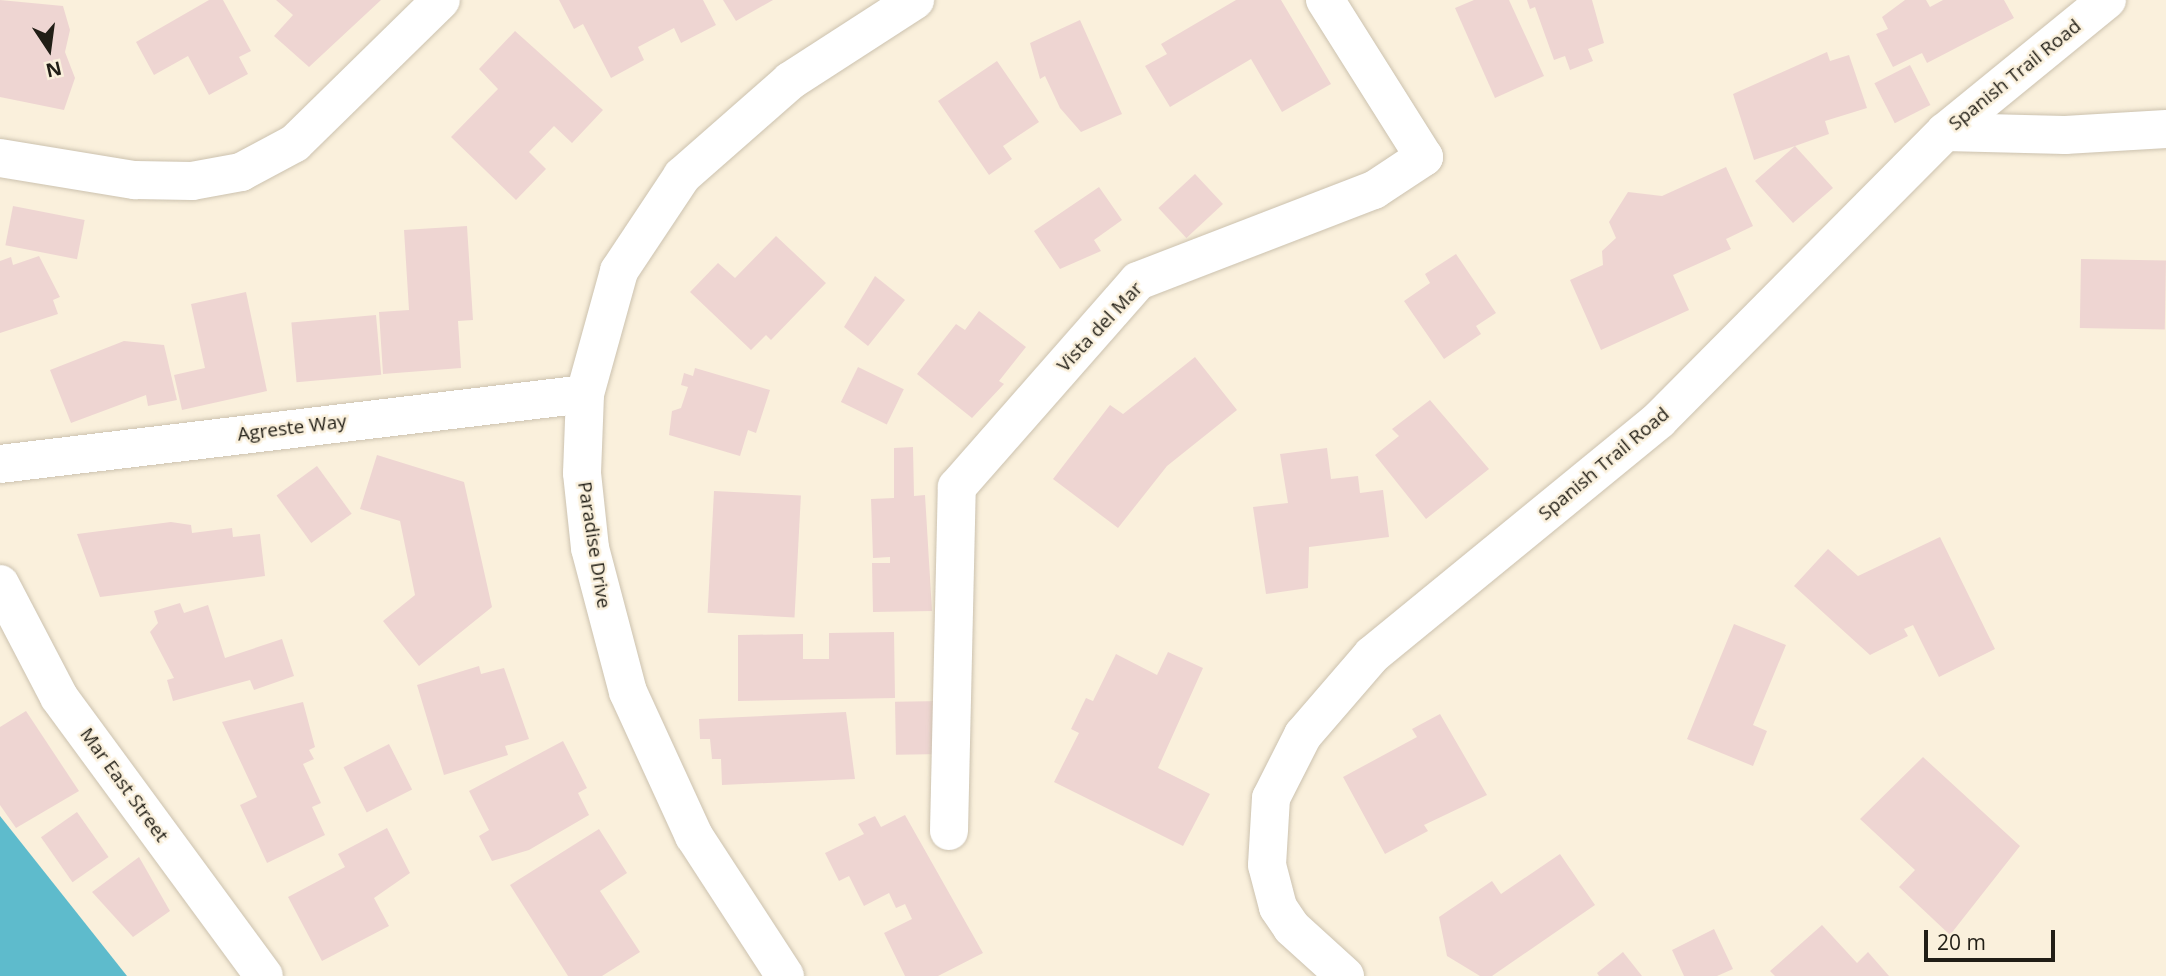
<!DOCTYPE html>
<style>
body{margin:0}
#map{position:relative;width:2166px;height:976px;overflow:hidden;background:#faf0dc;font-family:"Open Sans",sans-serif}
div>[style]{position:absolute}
.water>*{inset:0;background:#5ebbcc}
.building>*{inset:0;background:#eed5d2;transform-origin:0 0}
.roads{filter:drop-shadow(0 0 2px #ccc2af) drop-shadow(0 0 2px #ccc2af)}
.minor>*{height:38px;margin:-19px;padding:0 19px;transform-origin:19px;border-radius:19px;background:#fff}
span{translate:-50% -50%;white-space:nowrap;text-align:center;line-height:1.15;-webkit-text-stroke:5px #faf0dc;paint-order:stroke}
.street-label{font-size:19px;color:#211e16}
.north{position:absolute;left:14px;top:14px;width:70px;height:70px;-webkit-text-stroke:5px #faf0dc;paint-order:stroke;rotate:167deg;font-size:19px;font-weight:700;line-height:28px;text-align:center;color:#211e16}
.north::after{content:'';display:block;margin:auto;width:24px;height:32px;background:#211e16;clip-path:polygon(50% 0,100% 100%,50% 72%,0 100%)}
.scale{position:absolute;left:1924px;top:930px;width:131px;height:32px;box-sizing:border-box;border:4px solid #211e16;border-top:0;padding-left:9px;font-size:21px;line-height:24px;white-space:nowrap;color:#211e16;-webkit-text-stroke:5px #faf0dc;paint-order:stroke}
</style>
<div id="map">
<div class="water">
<div style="clip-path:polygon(0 816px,127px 976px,0 976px)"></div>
</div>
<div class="building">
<div style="clip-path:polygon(0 0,63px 6px,70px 30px,65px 52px,75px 78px,64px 110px,0 97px)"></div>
<div style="clip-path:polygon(209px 0,223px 0,251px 51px,239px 57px,248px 74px,209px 95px,188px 56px,154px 75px,136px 42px)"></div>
<div style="clip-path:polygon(276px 0,381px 0,309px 67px,274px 36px,293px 15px)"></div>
<div style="clip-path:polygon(559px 0,703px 0,716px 25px,681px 43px,674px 28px,638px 47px,644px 60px,611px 78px,583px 24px,574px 29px)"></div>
<div style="clip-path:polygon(723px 0,773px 0,736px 21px)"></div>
<div style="clip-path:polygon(1236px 0,1281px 0,1331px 84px,1282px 112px,1251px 59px,1170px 107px,1145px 66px,1167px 54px,1161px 44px)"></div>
<div style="clip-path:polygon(1474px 0,1509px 0,1544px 76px,1495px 98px,1455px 8px)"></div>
<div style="clip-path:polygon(1527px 0,1592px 0,1604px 43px,1588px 49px,1593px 61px,1570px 70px,1565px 56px,1554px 60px,1535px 7px,1530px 9px)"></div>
<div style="clip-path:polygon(1905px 0,1926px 0,1930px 7px,1943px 0,2004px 0,2014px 18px,1927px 63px,1922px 53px,1893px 67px,1876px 34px,1888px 29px,1882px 17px)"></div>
<div style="clip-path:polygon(1080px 20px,1122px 114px,1081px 132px,1060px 108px,1045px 76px,1040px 79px,1030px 43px)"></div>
<div style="clip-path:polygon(515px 31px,603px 110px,572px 143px,554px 126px,529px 152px,546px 169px,516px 200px,451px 137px,498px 89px,479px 69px)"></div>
<div style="clip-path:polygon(1827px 52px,1830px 61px,1849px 55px,1867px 108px,1825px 121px,1829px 134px,1795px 146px,1833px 188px,1793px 223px,1755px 181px,1795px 146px,1754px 160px,1733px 94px)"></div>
<div style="clip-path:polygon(997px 61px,1039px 122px,1003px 146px,1012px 159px,989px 175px,938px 101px)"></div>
<div style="left:1910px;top:65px;width:45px;height:40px;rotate:63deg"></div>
<div style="clip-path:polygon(1726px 167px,1753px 226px,1726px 239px,1731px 249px,1673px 275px,1689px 310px,1601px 350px,1570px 280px,1603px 265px,1602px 251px,1616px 238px,1609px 222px,1628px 192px,1662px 196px)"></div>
<div style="left:1195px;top:174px;width:41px;height:50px;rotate:47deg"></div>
<div style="clip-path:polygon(1099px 187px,1122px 220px,1094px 240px,1101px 251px,1060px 269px,1034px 231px)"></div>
<div style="left:13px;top:206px;width:73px;height:40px;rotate:11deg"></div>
<div style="clip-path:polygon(467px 226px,473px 320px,458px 321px,461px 368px,383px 374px,379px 312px,409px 310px,404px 230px)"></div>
<div style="clip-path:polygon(776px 236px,826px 283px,771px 340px,766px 335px,751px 350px,690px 292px,718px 263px,735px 278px)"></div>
<div style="clip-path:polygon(1456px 254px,1496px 313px,1476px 326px,1481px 334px,1444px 359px,1404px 301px,1430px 283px,1425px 274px)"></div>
<div style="clip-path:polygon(39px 256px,60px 297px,53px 300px,58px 314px,0 333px,0 261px,11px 257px,13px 265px)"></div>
<div style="left:2081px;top:259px;width:85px;height:69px;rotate:1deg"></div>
<div style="clip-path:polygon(875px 276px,905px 300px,868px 346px,844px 327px)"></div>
<div style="clip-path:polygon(246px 292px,267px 391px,182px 410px,174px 375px,205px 368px,191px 304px)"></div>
<div style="clip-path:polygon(979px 311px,1026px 347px,999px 381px,1004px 384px,972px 418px,917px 374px,956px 324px,965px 330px)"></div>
<div style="left:376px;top:315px;width:60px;height:85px;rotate:85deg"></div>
<div style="clip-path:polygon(124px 341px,164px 345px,177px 400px,148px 406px,146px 395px,71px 423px,50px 370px)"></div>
<div style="clip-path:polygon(1195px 357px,1237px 410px,1167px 466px,1118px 528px,1053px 479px,1110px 405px,1123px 414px)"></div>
<div style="left:858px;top:367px;width:51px;height:39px;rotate:26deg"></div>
<div style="clip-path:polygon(695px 368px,770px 390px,756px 433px,748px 430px,740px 456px,669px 435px,672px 411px,681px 408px,688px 387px,681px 385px,684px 373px,693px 376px)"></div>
<div style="clip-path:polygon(1430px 400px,1489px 469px,1426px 519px,1375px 455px,1399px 436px,1392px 429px)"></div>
<div style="clip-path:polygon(913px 447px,914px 496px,925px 495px,932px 611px,873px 612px,872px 563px,890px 563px,890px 557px,873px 558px,871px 499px,894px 498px,894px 448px)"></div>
<div style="clip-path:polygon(1327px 448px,1331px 479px,1358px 476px,1360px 493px,1383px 490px,1389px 537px,1309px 547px,1308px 588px,1266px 594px,1253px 507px,1288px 503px,1280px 454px)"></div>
<div style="clip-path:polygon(377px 455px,464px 482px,492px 607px,419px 666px,383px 621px,415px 595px,400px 521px,360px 509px)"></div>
<div style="left:317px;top:466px;width:59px;height:50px;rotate:54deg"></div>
<div style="left:714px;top:491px;width:87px;height:122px;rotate:3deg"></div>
<div style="clip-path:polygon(171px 522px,191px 525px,192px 533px,232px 528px,233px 537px,260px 534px,265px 576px,100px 597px,77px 534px)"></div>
<div style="clip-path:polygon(1940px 537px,1995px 649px,1939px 677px,1913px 625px,1904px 629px,1908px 636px,1870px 655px,1794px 586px,1828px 549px,1858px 576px)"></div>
<div style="clip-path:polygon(180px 603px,184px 613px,208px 605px,225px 658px,282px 639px,294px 676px,254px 690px,250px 680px,173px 701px,167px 680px,174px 678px,150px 632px,158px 623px,154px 611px)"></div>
<div style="clip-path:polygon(1734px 624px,1786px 645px,1753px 725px,1767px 731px,1753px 766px,1687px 739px)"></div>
<div style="clip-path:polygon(894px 632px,895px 698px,738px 701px,738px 635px,803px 634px,803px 659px,829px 659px,829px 633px)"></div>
<div style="clip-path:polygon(1168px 652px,1203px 668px,1158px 768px,1210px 794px,1183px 846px,1054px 782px,1079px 733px,1071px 729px,1086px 698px,1093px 701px,1116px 654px,1157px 675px)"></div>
<div style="clip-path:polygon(479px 666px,481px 674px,504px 668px,529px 739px,505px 746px,508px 755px,444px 775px,417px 685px)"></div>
<div style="left:944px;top:701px;width:53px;height:49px;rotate:89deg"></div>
<div style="clip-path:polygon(303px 702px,315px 747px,309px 750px,314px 759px,303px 764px,321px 803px,312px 807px,325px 835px,267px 863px,240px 805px,257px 797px,222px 722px)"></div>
<div style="clip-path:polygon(26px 711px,79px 791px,16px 828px,0 805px,0 727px)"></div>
<div style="clip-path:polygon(846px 712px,855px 779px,722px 785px,721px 759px,712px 759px,710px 739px,700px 739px,699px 719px)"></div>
<div style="clip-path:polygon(1440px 714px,1487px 795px,1424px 825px,1428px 831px,1385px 854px,1343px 777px,1417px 737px,1412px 729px)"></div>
<div style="clip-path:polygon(563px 741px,587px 788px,578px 793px,589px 815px,529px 850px,492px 861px,479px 836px,489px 830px,469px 791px)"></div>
<div style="left:389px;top:744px;width:51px;height:51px;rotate:63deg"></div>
<div style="clip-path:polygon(1923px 757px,2020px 846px,1950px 935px,1899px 887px,1915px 870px,1860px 819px)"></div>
<div style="left:77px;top:812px;width:55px;height:44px;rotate:55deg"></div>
<div style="clip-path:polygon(905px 815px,983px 953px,938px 976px,905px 976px,884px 933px,912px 919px,905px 904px,896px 908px,889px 893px,864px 906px,849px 876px,839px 881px,825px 853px,864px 834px,858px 824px,875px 816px,881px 827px)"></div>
<div style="clip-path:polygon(387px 828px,410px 873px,374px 898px,389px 926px,322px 961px,288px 897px,345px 867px,338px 854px)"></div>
<div style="clip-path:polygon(599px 829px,627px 873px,600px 891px,640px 952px,602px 976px,568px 976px,510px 885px)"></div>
<div style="clip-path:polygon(1560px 854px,1595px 905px,1492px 976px,1480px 976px,1447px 956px,1439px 917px,1492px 881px,1501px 894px)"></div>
<div style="clip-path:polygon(139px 857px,170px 911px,133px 937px,92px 892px)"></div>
<div style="clip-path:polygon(1822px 925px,1857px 963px,1868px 952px,1889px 976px,1775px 976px,1770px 971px)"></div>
<div style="clip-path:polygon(1714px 929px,1733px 969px,1717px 976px,1684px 976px,1672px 950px)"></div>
<div style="clip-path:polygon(1623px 952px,1642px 976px,1599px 976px,1597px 973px)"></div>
</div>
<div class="roads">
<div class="minor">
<div style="left:1945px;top:132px;width:120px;rotate:1.4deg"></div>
<div style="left:2065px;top:135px;width:101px;rotate:-3.4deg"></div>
<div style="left:0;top:158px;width:137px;rotate:9.3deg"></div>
<div style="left:135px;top:180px;width:57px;rotate:1deg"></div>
<div style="left:192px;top:181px;width:50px;rotate:-10.4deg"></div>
<div style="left:241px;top:172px;width:61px;rotate:-28.2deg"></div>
<div style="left:295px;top:143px;width:204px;rotate:-44.4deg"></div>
<div style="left:0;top:464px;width:589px;rotate:-6.82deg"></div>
<div style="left:0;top:584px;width:127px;rotate:62.4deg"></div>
<div style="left:59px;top:697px;width:346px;rotate:53.7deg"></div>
<div style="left:949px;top:831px;width:344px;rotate:-88.7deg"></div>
<div style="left:957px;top:487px;width:274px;rotate:-48.7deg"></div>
<div style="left:1138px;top:281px;width:253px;rotate:-21.1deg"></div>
<div style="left:1374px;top:190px;width:60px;rotate:-33.4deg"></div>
<div style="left:1424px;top:157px;width:186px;rotate:-122.2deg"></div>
<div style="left:785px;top:976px;width:167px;rotate:-123deg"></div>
<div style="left:694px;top:836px;width:158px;rotate:-114.6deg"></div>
<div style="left:628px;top:692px;width:149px;rotate:-104.8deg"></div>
<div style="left:590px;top:548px;width:75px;rotate:-96.1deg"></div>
<div style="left:582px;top:473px;width:79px;rotate:-87.8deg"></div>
<div style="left:585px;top:394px;width:128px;rotate:-74.5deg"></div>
<div style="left:619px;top:271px;width:114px;rotate:-56.4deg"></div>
<div style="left:682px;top:176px;width:144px;rotate:-41.3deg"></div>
<div style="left:790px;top:81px;width:149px;rotate:-32.9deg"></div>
<div style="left:1345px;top:976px;width:72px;rotate:-137.8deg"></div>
<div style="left:1292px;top:928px;width:25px;rotate:-124deg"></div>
<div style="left:1278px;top:907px;width:43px;rotate:-104.7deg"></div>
<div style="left:1267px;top:865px;width:67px;rotate:-86.6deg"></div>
<div style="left:1271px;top:798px;width:71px;rotate:-63.1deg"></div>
<div style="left:1303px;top:735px;width:106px;rotate:-49.2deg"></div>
<div style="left:1372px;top:655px;width:371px;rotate:-39.3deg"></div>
<div style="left:1659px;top:420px;width:406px;rotate:-45.2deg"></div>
<div style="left:1945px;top:132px;width:209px;rotate:-39.2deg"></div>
</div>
</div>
<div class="street-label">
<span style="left:2015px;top:75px;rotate:-39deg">Spanish Trail Road</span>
<span style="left:1100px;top:327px;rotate:-47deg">Vista del Mar</span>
<span style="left:292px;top:428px;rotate:-7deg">Agreste Way</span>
<span style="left:1604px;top:464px;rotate:-40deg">Spanish Trail Road</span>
<span style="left:594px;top:545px;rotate:81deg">Paradise Drive</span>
<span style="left:124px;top:785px;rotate:54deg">Mar East Street</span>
</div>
<div class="north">N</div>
<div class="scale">20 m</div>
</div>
